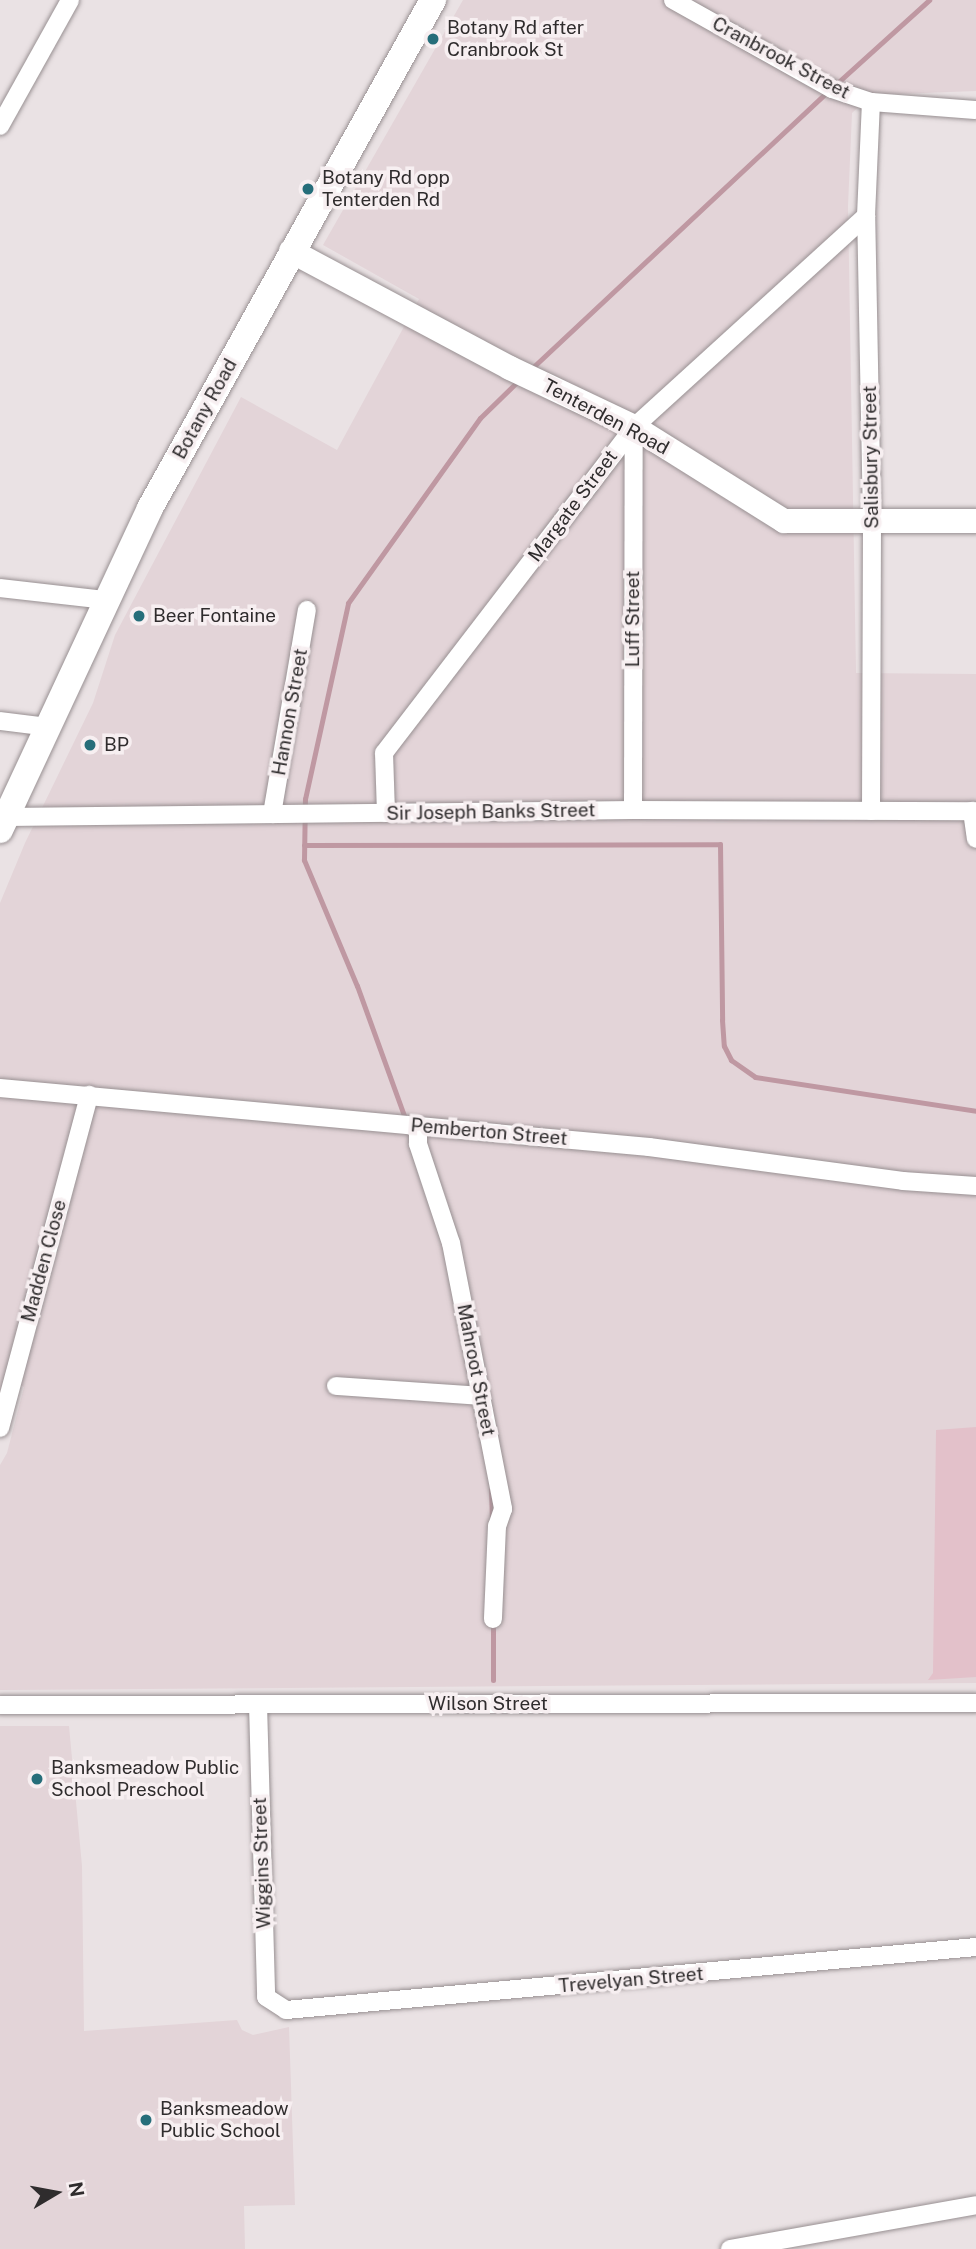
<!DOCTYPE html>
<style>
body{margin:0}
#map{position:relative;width:976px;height:2249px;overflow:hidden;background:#eae2e4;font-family:"Public Sans",sans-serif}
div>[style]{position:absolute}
.built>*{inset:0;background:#e3d4d8}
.green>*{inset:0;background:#e3c1ca}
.stream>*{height:5px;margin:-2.5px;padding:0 2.5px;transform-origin:2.5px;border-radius:2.5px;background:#bf98a2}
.roads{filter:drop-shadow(0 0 2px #989092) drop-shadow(0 0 2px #989092)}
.street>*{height:18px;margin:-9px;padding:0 9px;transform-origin:9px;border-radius:9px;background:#fff}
.secondary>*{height:24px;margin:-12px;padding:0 12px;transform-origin:12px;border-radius:12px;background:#fff}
.primary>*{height:26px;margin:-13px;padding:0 13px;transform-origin:13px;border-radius:13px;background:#fff}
.dots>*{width:19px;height:19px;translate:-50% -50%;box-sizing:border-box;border:4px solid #f7eff1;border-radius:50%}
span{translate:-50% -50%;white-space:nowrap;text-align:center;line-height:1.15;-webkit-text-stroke:7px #f7eff1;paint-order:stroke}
.poi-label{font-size:19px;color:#2f2c2d}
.left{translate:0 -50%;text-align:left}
.street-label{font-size:19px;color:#2f2c2d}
.north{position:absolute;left:21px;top:2158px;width:70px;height:70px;-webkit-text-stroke:5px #f7eff1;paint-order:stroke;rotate:80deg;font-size:19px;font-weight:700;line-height:28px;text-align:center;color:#2f2c2d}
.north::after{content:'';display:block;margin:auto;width:24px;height:32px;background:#2f2c2d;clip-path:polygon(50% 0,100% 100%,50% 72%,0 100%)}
</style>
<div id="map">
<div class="built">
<div style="clip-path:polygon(463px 0,976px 0,976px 91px,871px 95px,852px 113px,848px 206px,856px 673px,976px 674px,976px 1683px,0 1690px,0 1465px,7px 1453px,24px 1387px,6px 1377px,0 1399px,0 903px,25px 843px,93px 703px,115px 635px,241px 397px,337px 450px,419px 299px,323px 245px)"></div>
<div style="clip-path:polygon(0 1726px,69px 1726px,82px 1866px,84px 2031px,237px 2020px,242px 2030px,253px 2035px,289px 2027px,295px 2205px,244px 2206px,245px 2249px,0 2249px)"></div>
</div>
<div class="green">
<div style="clip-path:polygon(976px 1427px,976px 1677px,928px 1680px,933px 1673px,936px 1430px)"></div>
</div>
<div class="stream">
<div style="left:835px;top:85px;width:127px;rotate:-42.1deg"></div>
<div style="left:531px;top:369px;width:407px;rotate:-43.1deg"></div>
<div style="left:304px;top:845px;width:416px;rotate:-0.1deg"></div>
<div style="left:720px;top:844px;width:176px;rotate:89.3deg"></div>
<div style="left:722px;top:1020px;width:26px;rotate:86deg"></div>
<div style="left:724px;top:1046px;width:16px;rotate:63deg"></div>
<div style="left:731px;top:1060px;width:29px;rotate:35deg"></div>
<div style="left:755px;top:1077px;width:224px;rotate:8.7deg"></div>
<div style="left:406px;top:1121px;width:144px;rotate:-109.9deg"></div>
<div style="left:357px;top:986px;width:137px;rotate:-112.8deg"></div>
<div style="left:304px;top:860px;width:61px;rotate:-89.1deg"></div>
<div style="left:305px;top:799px;width:201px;rotate:-77.6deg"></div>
<div style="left:348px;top:603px;width:227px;rotate:-54.5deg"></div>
<div style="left:480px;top:418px;width:54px;rotate:-44.3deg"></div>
<div style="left:491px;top:1490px;width:29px;rotate:88deg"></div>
<div style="left:493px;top:1623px;width:57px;rotate:90deg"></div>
</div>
<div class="roads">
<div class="street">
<div style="left:673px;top:0;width:182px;rotate:29.2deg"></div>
<div style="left:832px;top:89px;width:41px;rotate:18.4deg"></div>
<div style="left:871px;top:102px;width:105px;rotate:4.4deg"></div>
<div style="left:0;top:126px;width:144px;rotate:-60.9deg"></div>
<div style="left:0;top:588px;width:107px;rotate:6.5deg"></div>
<div style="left:0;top:721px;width:49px;rotate:7deg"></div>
<div style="left:633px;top:810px;width:383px;rotate:-89.9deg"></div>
<div style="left:871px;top:811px;width:291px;rotate:-89.8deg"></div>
<div style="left:872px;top:520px;width:304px;rotate:-91.1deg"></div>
<div style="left:866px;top:216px;width:114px;rotate:-87.5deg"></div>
<div style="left:972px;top:811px;width:28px;rotate:82deg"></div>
<div style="left:386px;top:813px;width:60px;rotate:-91.9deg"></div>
<div style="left:384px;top:753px;width:411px;rotate:-52.5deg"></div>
<div style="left:634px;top:427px;width:314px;rotate:-42.3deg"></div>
<div style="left:272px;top:814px;width:207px;rotate:-80.3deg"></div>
<div style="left:6px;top:817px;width:627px;rotate:-0.64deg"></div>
<div style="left:633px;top:810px;width:343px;rotate:0.2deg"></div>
<div style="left:0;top:1088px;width:652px;rotate:5.19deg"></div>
<div style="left:649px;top:1147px;width:256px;rotate:7.6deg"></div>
<div style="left:903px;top:1181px;width:73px;rotate:3.9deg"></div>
<div style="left:418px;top:1126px;width:18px;rotate:90deg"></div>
<div style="left:418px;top:1144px;width:104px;rotate:71.6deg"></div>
<div style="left:451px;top:1243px;width:271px;rotate:78.9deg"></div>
<div style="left:503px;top:1509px;width:18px;rotate:109deg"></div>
<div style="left:497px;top:1526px;width:93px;rotate:92.5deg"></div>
<div style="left:336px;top:1386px;width:145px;rotate:3.9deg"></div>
<div style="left:0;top:1428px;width:345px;rotate:-75deg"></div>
<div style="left:258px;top:1704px;width:293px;rotate:88.4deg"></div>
<div style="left:266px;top:1997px;width:24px;rotate:33deg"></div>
<div style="left:286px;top:2010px;width:693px;rotate:-5.22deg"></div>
<div style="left:0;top:1705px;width:976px;rotate:-0.12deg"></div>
<div style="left:730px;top:2249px;width:250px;rotate:-10.1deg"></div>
</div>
<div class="secondary">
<div style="left:291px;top:251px;width:248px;rotate:28.1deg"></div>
<div style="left:510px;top:368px;width:137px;rotate:25.4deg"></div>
<div style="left:634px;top:427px;width:177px;rotate:32.1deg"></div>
<div style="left:784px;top:521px;width:192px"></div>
</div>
<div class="primary">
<div style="left:0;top:830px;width:355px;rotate:-65deg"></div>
<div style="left:150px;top:508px;width:582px;rotate:-60.88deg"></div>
</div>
</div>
<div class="dots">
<div style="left:433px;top:39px;background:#266e7a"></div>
<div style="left:308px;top:189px;background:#266e7a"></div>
<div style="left:139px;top:616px;background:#266e7a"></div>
<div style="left:90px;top:745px;background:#266e7a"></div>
<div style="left:37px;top:1779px;background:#266e7a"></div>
<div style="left:146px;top:2120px;background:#266e7a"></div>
</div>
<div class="poi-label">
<span class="left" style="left:447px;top:39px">Botany Rd after<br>Cranbrook St</span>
<span class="left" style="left:322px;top:189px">Botany Rd opp<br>Tenterden Rd</span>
<span class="left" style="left:153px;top:616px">Beer Fontaine</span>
<span class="left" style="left:104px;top:745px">BP</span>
<span class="left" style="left:51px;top:1779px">Banksmeadow Public<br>School Preschool</span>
<span class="left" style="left:160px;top:2120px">Banksmeadow<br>Public School</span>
</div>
<div class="street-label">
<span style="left:781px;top:58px;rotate:28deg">Cranbrook Street</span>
<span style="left:205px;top:409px;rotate:-61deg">Botany Road</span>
<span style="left:606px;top:417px;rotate:28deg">Tenterden Road</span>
<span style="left:871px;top:457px;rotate:-91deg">Salisbury Street</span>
<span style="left:573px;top:506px;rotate:-53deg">Margate Street</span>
<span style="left:633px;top:619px;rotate:-90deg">Luff Street</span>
<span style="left:290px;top:712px;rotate:-80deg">Hannon Street</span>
<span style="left:491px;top:812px;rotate:-1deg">Sir Joseph Banks Street</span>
<span style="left:489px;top:1132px;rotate:5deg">Pemberton Street</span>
<span style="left:44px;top:1261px;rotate:-75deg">Madden Close</span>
<span style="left:476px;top:1370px;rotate:79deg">Mahroot Street</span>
<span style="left:488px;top:1704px">Wilson Street</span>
<span style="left:262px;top:1863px;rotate:-92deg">Wiggins Street</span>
<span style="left:631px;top:1980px;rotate:-5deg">Trevelyan Street</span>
</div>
<div class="north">N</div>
</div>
